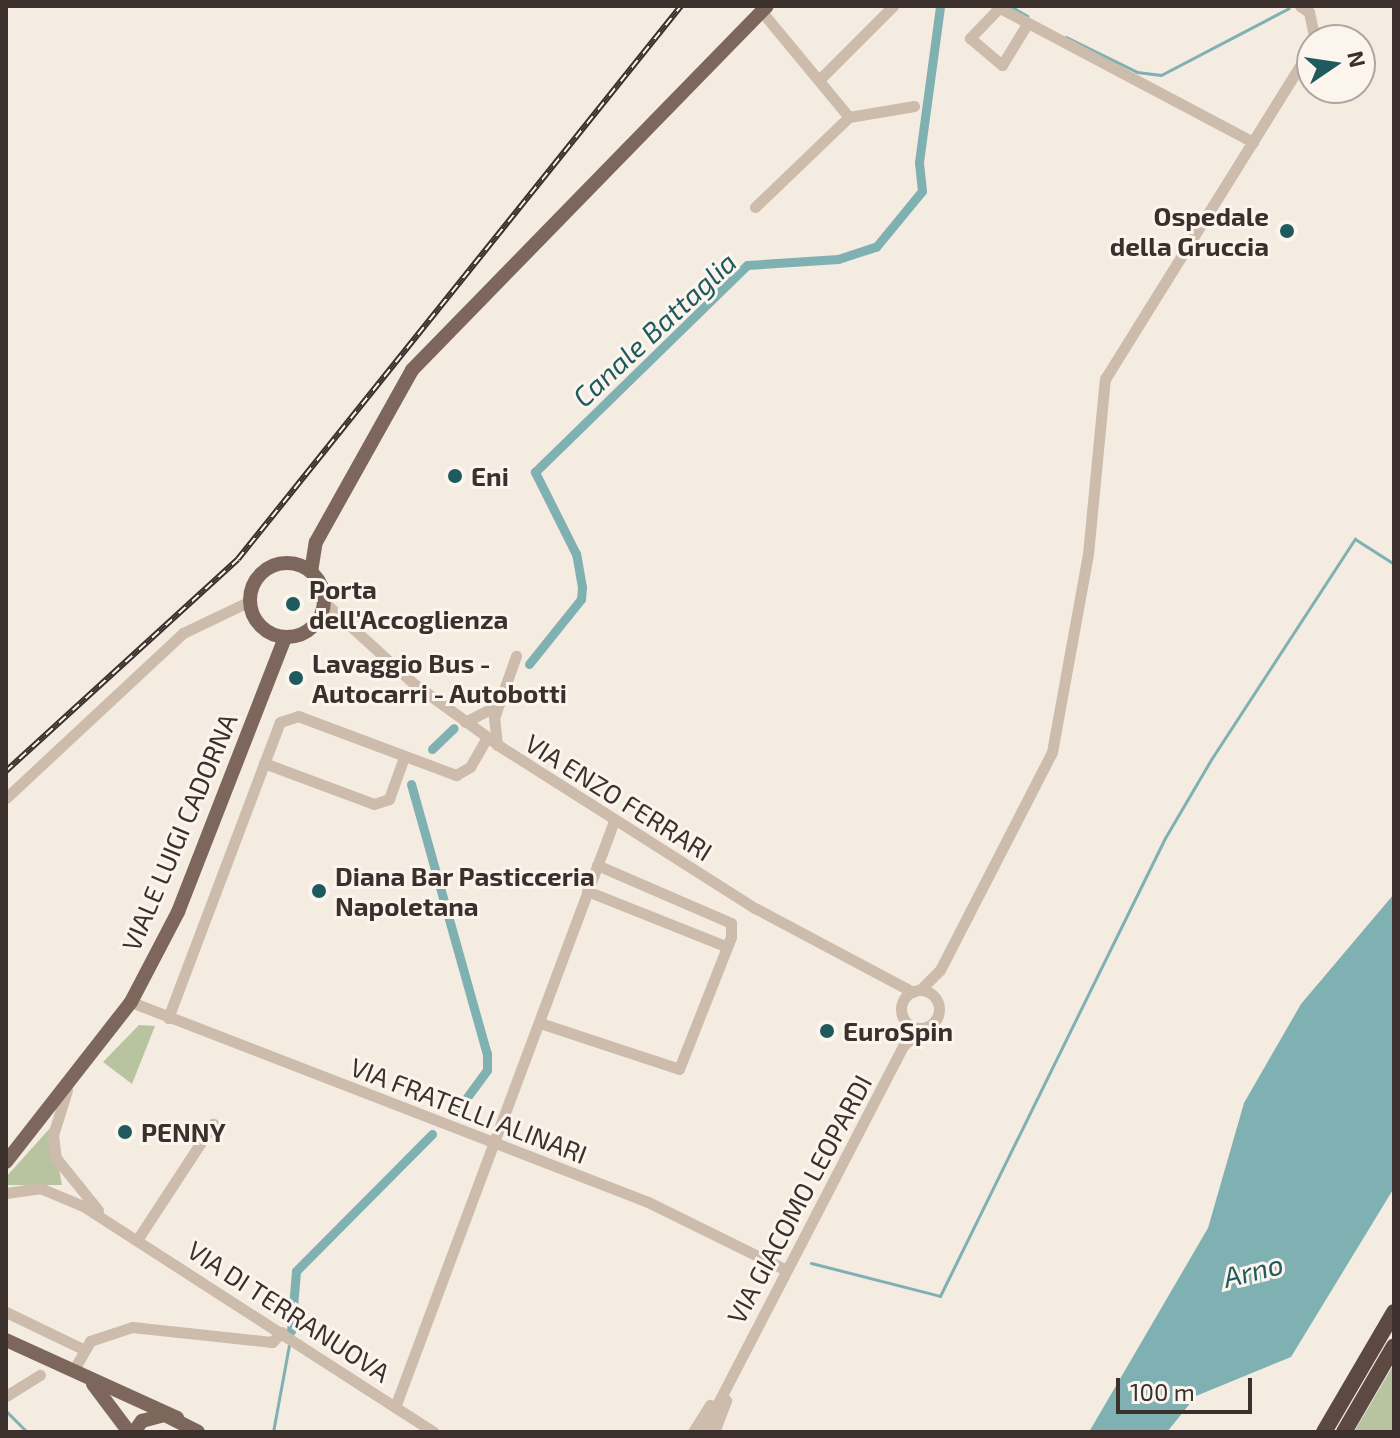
<!DOCTYPE html>
<style>
body{margin:0}
#map{position:relative;width:1400px;height:1438px;overflow:hidden;background:#f4ebe1;font-family:"Exo 2",sans-serif}
div>[style]{position:absolute}
.green>*{inset:0;background:#b8c4a0}
.water>*{inset:0;background:#7fb0b2}
.stream>*{height:3px;margin:-1.5px;padding:0 1.5px;transform-origin:1.5px;border-radius:1.5px;background:#7fb0b2}
.canal>*{height:9px;margin:-4.5px;padding:0 4.5px;transform-origin:4.5px;border-radius:4.5px;background:#7fb0b2}
.minor>*{height:11px;margin:-5.5px;padding:0 5.5px;transform-origin:5.5px;border-radius:5.5px;background:#cdbbac}
.minor>.ring{margin:-5.5px;padding:0;box-sizing:content-box;background:none;border:11px solid #cdbbac;border-radius:50%}
.major>*{height:14px;margin:-7px;padding:0 7px;transform-origin:7px;border-radius:7px;background:#7d675c}
.major>.ring{margin:-7px;padding:0;box-sizing:content-box;background:none;border:14px solid #7d675c;border-radius:50%}
.highway>*{height:16px;margin:-8px;padding:0 8px;transform-origin:8px;border-radius:8px;background:#5c4a42}
.rail>*{height:6px;margin-top:-3px;transform-origin:0;background:repeating-linear-gradient(90deg,#fbf5ee 0 9px,#3b302b 0 18px);box-sizing:border-box;border-block:2px solid #3b302b}
.dots>*{width:22px;height:22px;translate:-50% -50%;box-sizing:border-box;border:4px solid #fbf5ee;border-radius:50%}
span{translate:-50% -50%;white-space:nowrap;text-align:center;line-height:1.15;-webkit-text-stroke:6px #fbf5ee;paint-order:stroke}
.poi-label{font-size:26px;color:#3b302b;font-weight:700}
.right{translate:-100% -50%;text-align:right}
.left{translate:0 -50%;text-align:left}
.street-label{font-size:26px;color:#3b302b}
.water-label{font-size:28px;color:#1f5a5e;font-style:italic}
.frame{position:absolute;inset:0;border:8px solid #3b302b;pointer-events:none}
.north{position:absolute;left:1296px;top:24px;width:80px;height:80px;box-sizing:border-box;background:#fbf5ee;border:2px solid #aea6a0;border-radius:50%;rotate:77deg;font-size:22px;font-weight:700;line-height:32px;text-align:center;color:#3b302b}
.north::after{content:'';display:block;margin:auto;width:28px;height:36px;background:#1f5a5e;clip-path:polygon(50% 0,100% 100%,50% 72%,0 100%)}
.scale{position:absolute;left:1116px;top:1378px;width:136px;height:36px;box-sizing:border-box;border:4px solid #3b302b;border-top:0;padding-left:10px;font-size:24px;line-height:28px;white-space:nowrap;color:#3b302b;-webkit-text-stroke:6px #fbf5ee;paint-order:stroke}
</style>
<div id="map">
<div class="green">
<div style="clip-path:polygon(139px 1025px,155px 1026px,132px 1084px,103px 1062px)"></div>
<div style="clip-path:polygon(51px 1127px,62px 1185px,6px 1185px,6px 1177px)"></div>
<div style="clip-path:polygon(1394px 1364px,1394px 1432px,1354px 1432px)"></div>
</div>
<div class="water">
<div style="clip-path:polygon(1394px 894px,1394px 1188px,1291px 1357px,1196px 1396px,1167px 1432px,1089px 1432px,1208px 1228px,1244px 1103px,1301px 1004px)"></div>
</div>
<div class="stream">
<div style="left:1010px;top:6px;width:20px;rotate:30deg"></div>
<div style="left:1066px;top:37px;width:79px;rotate:26.2deg"></div>
<div style="left:1137px;top:72px;width:24px;rotate:7deg"></div>
<div style="left:1161px;top:75px;width:144px;rotate:-27.6deg"></div>
<div style="left:811px;top:1263px;width:133px;rotate:14.3deg"></div>
<div style="left:940px;top:1296px;width:510px;rotate:-63.84deg"></div>
<div style="left:1165px;top:838px;width:93px;rotate:-59.6deg"></div>
<div style="left:1212px;top:758px;width:262px;rotate:-56.9deg"></div>
<div style="left:1355px;top:539px;width:46px;rotate:32.7deg"></div>
<div style="left:6px;top:1411px;width:30px;rotate:45deg"></div>
<div style="left:273px;top:1432px;width:88px;rotate:-79.6deg"></div>
</div>
<div class="canal">
<div style="left:529px;top:664px;width:83px;rotate:-51.3deg"></div>
<div style="left:581px;top:599px;width:12px;rotate:-85deg"></div>
<div style="left:582px;top:587px;width:34px;rotate:-100deg"></div>
<div style="left:576px;top:554px;width:92px;rotate:-116.6deg"></div>
<div style="left:535px;top:472px;width:296px;rotate:-44.3deg"></div>
<div style="left:747px;top:265px;width:91px;rotate:-3.8deg"></div>
<div style="left:838px;top:259px;width:40px;rotate:-18deg"></div>
<div style="left:876px;top:247px;width:72px;rotate:-50.6deg"></div>
<div style="left:922px;top:191px;width:29px;rotate:-96deg"></div>
<div style="left:919px;top:162px;width:157px;rotate:-82.3deg"></div>
<div style="left:432px;top:749px;width:30px;rotate:-44deg"></div>
<div style="left:411px;top:784px;width:280px;rotate:74.3deg"></div>
<div style="left:487px;top:1054px;width:16px;rotate:90deg"></div>
<div style="left:487px;top:1070px;width:51px;rotate:126.2deg"></div>
<div style="left:291px;top:1331px;width:60px;rotate:-85.2deg"></div>
<div style="left:296px;top:1271px;width:193px;rotate:-45.2deg"></div>
</div>
<div class="minor">
<div style="left:996px;top:6px;width:291px;rotate:27.9deg"></div>
<div style="left:1300px;top:6px;width:11px;rotate:34deg"></div>
<div style="left:1309px;top:12px;width:29px;rotate:78deg"></div>
<div style="left:999px;top:8px;width:42px;rotate:134deg"></div>
<div style="left:970px;top:38px;width:42px;rotate:40.2deg"></div>
<div style="left:1002px;top:65px;width:48px;rotate:-58.6deg"></div>
<div style="left:762px;top:12px;width:136px;rotate:50.4deg"></div>
<div style="left:821px;top:78px;width:102px;rotate:-45deg"></div>
<div style="left:755px;top:207px;width:130px;rotate:-43.8deg"></div>
<div style="left:849px;top:117px;width:66px;rotate:-9.6deg"></div>
<div style="left:324px;top:602px;width:120px;rotate:42.3deg"></div>
<div style="left:413px;top:683px;width:109px;rotate:36deg"></div>
<div style="left:501px;top:747px;width:301px;rotate:32.4deg"></div>
<div style="left:755px;top:908px;width:179px;rotate:28deg"></div>
<div style="left:319px;top:619px;width:31px;rotate:13deg"></div>
<div style="left:465px;top:722px;width:36px;rotate:-27deg"></div>
<div style="left:497px;top:745px;width:27px;rotate:-96deg"></div>
<div style="left:494px;top:718px;width:66px;rotate:-70.5deg"></div>
<div style="left:264px;top:763px;width:117px;rotate:20.4deg"></div>
<div style="left:374px;top:804px;width:16px;rotate:-18deg"></div>
<div style="left:389px;top:799px;width:45px;rotate:-70.3deg"></div>
<div style="left:6px;top:798px;width:242px;rotate:-43deg"></div>
<div style="left:183px;top:633px;width:74px;rotate:-25.5deg"></div>
<div style="left:587px;top:891px;width:149px;rotate:21.7deg"></div>
<div style="left:920px;top:990px;width:28px;rotate:-45deg"></div>
<div style="left:940px;top:970px;width:245px;rotate:-62.8deg"></div>
<div style="left:1052px;top:752px;width:201px;rotate:-79.7deg"></div>
<div style="left:1088px;top:554px;width:176px;rotate:-84.5deg"></div>
<div style="left:1105px;top:379px;width:392px;rotate:-58.1deg"></div>
<div class="ring" style="left:901px;top:990px;width:27px;height:27px"></div>
<div style="left:131px;top:1002px;width:554px;rotate:21.15deg"></div>
<div style="left:648px;top:1202px;width:154px;rotate:26.2deg"></div>
<div style="left:168px;top:1018px;width:316px;rotate:-69.3deg"></div>
<div style="left:280px;top:722px;width:19px;rotate:-18deg"></div>
<div style="left:298px;top:716px;width:169px;rotate:20.5deg"></div>
<div style="left:456px;top:775px;width:16px;rotate:-30deg"></div>
<div style="left:470px;top:767px;width:34px;rotate:-60deg"></div>
<div style="left:540px;top:1023px;width:146px;rotate:18.3deg"></div>
<div style="left:679px;top:1069px;width:142px;rotate:-68.5deg"></div>
<div style="left:731px;top:937px;width:14px;rotate:-90deg"></div>
<div style="left:731px;top:923px;width:146px;rotate:-156.6deg"></div>
<div style="left:67px;top:1090px;width:47px;rotate:107.3deg"></div>
<div style="left:53px;top:1135px;width:23px;rotate:83deg"></div>
<div style="left:56px;top:1158px;width:67px;rotate:51.1deg"></div>
<div style="left:6px;top:1193px;width:34px;rotate:-8deg"></div>
<div style="left:40px;top:1188px;width:47px;rotate:22.7deg"></div>
<div style="left:83px;top:1206px;width:417px;rotate:32.8deg"></div>
<div style="left:137px;top:1240px;width:139px;rotate:-56.8deg"></div>
<div style="left:6px;top:1312px;width:85px;rotate:25.7deg"></div>
<div style="left:73px;top:1371px;width:34px;rotate:-60deg"></div>
<div style="left:90px;top:1341px;width:44px;rotate:-18.4deg"></div>
<div style="left:132px;top:1327px;width:141px;rotate:6.1deg"></div>
<div style="left:272px;top:1342px;width:14px;rotate:-45deg"></div>
<div style="left:6px;top:1396px;width:40px;rotate:-32deg"></div>
<div style="left:395px;top:1407px;width:626px;rotate:-69.51deg"></div>
<div style="left:693px;top:1432px;width:32px;rotate:-58deg"></div>
<div style="left:703px;top:1432px;width:435px;rotate:-62.6deg"></div>
<div style="left:903px;top:1046px;width:26px;rotate:-43deg"></div>
<div style="left:714px;top:1432px;width:34px;rotate:-69deg"></div>
</div>
<div class="major">
<div class="ring" style="left:250px;top:563px;width:60px;height:60px"></div>
<div style="left:311px;top:572px;width:30px;rotate:-81deg"></div>
<div style="left:316px;top:542px;width:197px;rotate:-60.8deg"></div>
<div style="left:412px;top:370px;width:508px;rotate:-45.72deg"></div>
<div style="left:6px;top:1162px;width:203px;rotate:-52deg"></div>
<div style="left:131px;top:1002px;width:102px;rotate:-62.4deg"></div>
<div style="left:178px;top:912px;width:295px;rotate:-68.7deg"></div>
<div style="left:6px;top:1340px;width:188px;rotate:24.5deg"></div>
<div style="left:93px;top:1384px;width:60px;rotate:53.1deg"></div>
<div style="left:134px;top:1432px;width:14px;rotate:-54deg"></div>
<div style="left:142px;top:1421px;width:24px;rotate:-15deg"></div>
<div style="left:165px;top:1415px;width:37px;rotate:27deg"></div>
</div>
<div class="highway">
<div style="left:1324px;top:1432px;width:139px;rotate:-59.7deg"></div>
<div style="left:1344px;top:1432px;width:99px;rotate:-59.8deg"></div>
</div>
<div class="rail">
<div style="left:6px;top:771px;width:314px;rotate:-42.4deg"></div>
<div style="left:238px;top:559px;width:709px;rotate:-51.3deg"></div>
</div>
<div class="dots">
<div style="left:1287px;top:231px;background:#1f5a5e"></div>
<div style="left:455px;top:476px;background:#1f5a5e"></div>
<div style="left:293px;top:604px;background:#1f5a5e"></div>
<div style="left:296px;top:678px;background:#1f5a5e"></div>
<div style="left:319px;top:891px;background:#1f5a5e"></div>
<div style="left:827px;top:1031px;background:#1f5a5e"></div>
<div style="left:125px;top:1132px;background:#1f5a5e"></div>
</div>
<div class="poi-label">
<span class="right" style="left:1269px;top:231px">Ospedale<br>della Gruccia</span>
<span class="left" style="left:471px;top:476px">Eni</span>
<span class="left" style="left:309px;top:604px">Porta<br>dell'Accoglienza</span>
<span class="left" style="left:312px;top:678px">Lavaggio Bus -<br>Autocarri - Autobotti</span>
<span class="left" style="left:335px;top:891px">Diana Bar Pasticceria<br>Napoletana</span>
<span class="left" style="left:843px;top:1031px">EuroSpin</span>
<span class="left" style="left:141px;top:1132px">PENNY</span>
</div>
<div class="street-label">
<span style="left:619px;top:797px;rotate:32deg">VIA ENZO FERRARI</span>
<span style="left:179px;top:832px;rotate:-67deg">VIALE LUIGI CADORNA</span>
<span style="left:469px;top:1110px;rotate:21deg">VIA FRATELLI ALINARI</span>
<span style="left:799px;top:1199px;rotate:-62deg">VIA GIACOMO LEOPARDI</span>
<span style="left:289px;top:1311px;rotate:33deg">VIA DI TERRANUOVA</span>
</div>
<div class="water-label">
<span style="left:654px;top:329px;rotate:-43deg">Canale Battaglia</span>
<span style="left:1253px;top:1270px;rotate:-14deg">Arno</span>
</div>
<div class="frame"></div>
<div class="north">N</div>
<div class="scale">100 m</div>
</div>
